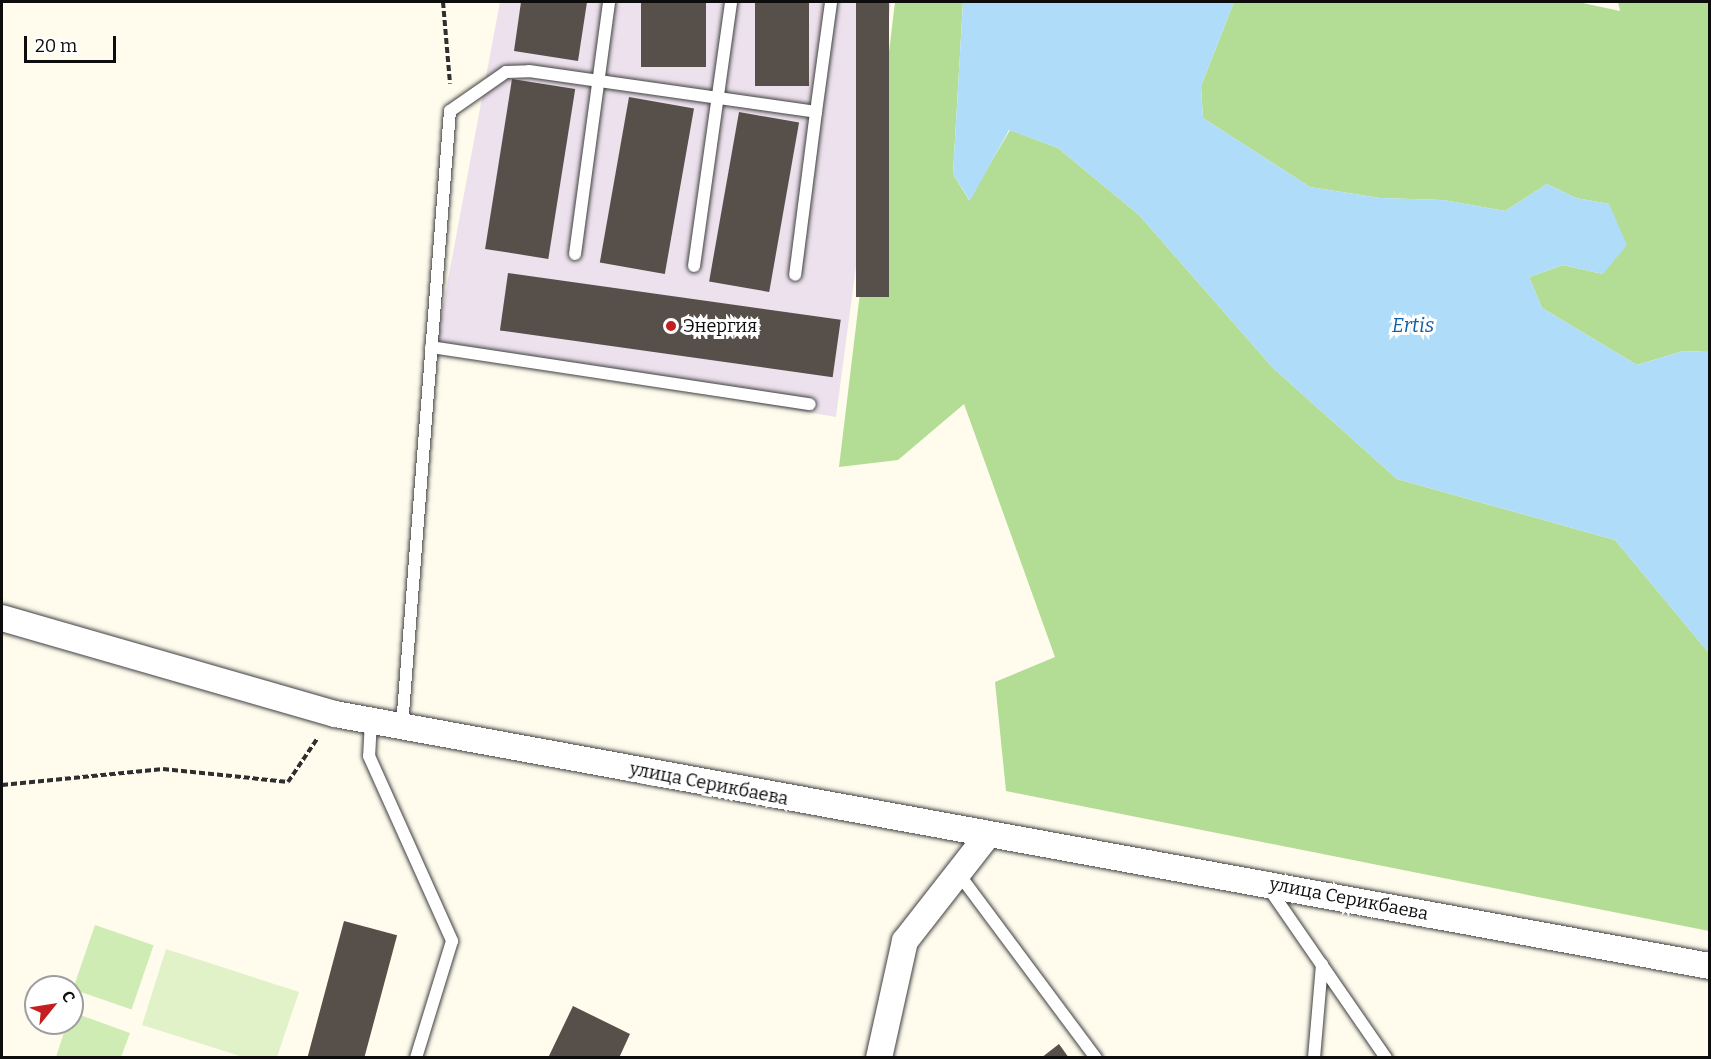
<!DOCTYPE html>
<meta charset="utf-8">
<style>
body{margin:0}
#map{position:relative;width:1711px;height:1059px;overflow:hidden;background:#fffcee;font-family:Bitter,serif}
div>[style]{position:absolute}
.industrial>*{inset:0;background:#ece1ed}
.green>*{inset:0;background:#d0ecb5;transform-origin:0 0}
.forest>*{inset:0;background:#b3dd94}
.pitch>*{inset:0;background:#e2f2c8}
.water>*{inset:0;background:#afdcf9}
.building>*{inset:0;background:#574f49;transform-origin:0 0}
.path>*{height:4px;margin-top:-2px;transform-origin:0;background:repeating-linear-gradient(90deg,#2f2f2f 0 6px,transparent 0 9px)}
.roads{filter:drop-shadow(0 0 2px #404040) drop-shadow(0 0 2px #404040)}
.lane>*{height:12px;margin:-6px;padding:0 6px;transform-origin:6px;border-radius:6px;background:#fff}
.street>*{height:26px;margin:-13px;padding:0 13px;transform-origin:13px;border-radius:13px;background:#fff}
.dots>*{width:16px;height:16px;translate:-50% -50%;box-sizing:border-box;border:3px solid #fff;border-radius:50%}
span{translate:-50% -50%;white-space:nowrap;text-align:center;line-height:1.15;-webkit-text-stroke:6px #fff;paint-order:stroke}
.poi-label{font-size:18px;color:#0d0d0d}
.left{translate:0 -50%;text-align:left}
.street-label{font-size:18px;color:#0d0d0d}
.water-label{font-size:20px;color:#1060a6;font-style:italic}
.frame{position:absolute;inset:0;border:3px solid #0d0d0d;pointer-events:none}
.north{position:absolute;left:24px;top:975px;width:60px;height:60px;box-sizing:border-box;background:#fff;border:2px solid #9e9e9e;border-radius:50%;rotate:60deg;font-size:16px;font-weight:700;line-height:24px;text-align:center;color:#0d0d0d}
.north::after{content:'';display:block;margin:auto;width:21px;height:27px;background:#c51e21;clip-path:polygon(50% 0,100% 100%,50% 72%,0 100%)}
.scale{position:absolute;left:24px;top:36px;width:92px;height:27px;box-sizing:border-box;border:3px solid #0d0d0d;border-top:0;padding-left:8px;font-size:18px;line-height:21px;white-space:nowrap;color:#0d0d0d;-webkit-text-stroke:4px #fff;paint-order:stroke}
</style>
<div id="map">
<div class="industrial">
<div style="clip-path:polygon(500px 2px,891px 2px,836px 417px,435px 349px)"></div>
</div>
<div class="green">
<div style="left:95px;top:925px;width:62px;height:68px;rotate:19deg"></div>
<div style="clip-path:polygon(72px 1012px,130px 1033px,121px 1057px,56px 1057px,67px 1023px,72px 1023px)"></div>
</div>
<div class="forest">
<div style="clip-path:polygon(895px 2px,963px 2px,953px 174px,969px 200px,1010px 130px,1058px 148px,1139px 215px,1273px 368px,1397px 479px,1615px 540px,1709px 653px,1709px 931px,1006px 791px,995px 682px,1055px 657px,964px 404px,898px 460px,839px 467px)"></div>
<div style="clip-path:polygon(1234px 2px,1578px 2px,1620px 11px,1618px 2px,1709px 2px,1709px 352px,1683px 351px,1637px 365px,1542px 308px,1529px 277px,1563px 265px,1603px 274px,1609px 204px,1576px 198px,1547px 184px,1505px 211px,1443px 200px,1380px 198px,1310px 187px,1203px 118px,1201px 86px)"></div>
</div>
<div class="pitch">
<div style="clip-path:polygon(166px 949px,299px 992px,277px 1057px,243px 1057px,142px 1025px)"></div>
</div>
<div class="water">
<div style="clip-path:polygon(963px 2px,1234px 2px,1201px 86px,1203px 118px,1310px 187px,1380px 198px,1443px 200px,1505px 211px,1547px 184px,1576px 198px,1609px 204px,1627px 245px,1603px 274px,1563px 265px,1529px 277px,1542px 308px,1637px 365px,1683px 351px,1709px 352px,1709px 653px,1615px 540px,1397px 479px,1273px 368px,1139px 215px,1058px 148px,1009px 130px,970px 201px,953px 174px)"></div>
</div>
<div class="building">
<div style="clip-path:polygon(521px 2px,587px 2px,578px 61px,514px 51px)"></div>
<div style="left:641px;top:2px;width:65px;height:65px"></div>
<div style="left:755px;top:2px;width:54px;height:84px"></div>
<div style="left:856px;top:2px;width:33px;height:295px"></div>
<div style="left:512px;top:79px;width:64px;height:172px;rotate:9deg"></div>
<div style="left:629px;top:97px;width:66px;height:168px;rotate:10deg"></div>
<div style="left:739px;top:112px;width:61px;height:172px;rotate:10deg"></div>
<div style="left:508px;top:273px;width:336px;height:58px;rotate:8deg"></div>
<div style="left:344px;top:921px;width:55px;height:142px;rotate:15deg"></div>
<div style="clip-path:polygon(573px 1006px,630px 1034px,619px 1058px,548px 1058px)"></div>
<div style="clip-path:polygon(1059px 1044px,1069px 1058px,1041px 1058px)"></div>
</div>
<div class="path">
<div style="left:443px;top:2px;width:82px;rotate:85.1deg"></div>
<div style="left:2px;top:785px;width:162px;rotate:-5.7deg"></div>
<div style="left:163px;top:769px;width:126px;rotate:5.9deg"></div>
<div style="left:288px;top:782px;width:52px;rotate:-56deg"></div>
</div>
<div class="roads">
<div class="lane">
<div style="left:816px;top:112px;width:111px;rotate:-82.2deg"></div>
<div style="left:575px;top:254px;width:254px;rotate:-82.3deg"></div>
<div style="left:694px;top:266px;width:267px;rotate:-82deg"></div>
<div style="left:431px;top:347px;width:383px;rotate:8.6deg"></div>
<div style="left:371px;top:720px;width:36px;rotate:93deg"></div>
<div style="left:369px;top:756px;width:203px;rotate:65.8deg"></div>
<div style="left:452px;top:941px;width:122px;rotate:107.1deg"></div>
<div style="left:402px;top:726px;width:617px;rotate:-85.54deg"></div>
<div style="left:450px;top:111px;width:68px;rotate:-34.9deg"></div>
<div style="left:506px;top:72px;width:23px;rotate:-2deg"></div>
<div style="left:529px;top:71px;width:290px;rotate:8.1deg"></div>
<div style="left:816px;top:112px;width:164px;rotate:97.3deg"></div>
<div style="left:958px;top:873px;width:231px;rotate:53.3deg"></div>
<div style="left:1268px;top:887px;width:208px;rotate:55.4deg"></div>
<div style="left:1314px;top:1058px;width:94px;rotate:-85.1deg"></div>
</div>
<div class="street">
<div style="left:2px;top:618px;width:347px;rotate:16.1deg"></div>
<div style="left:335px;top:714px;width:1398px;rotate:10.39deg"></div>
<div style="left:879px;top:1058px;width:120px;rotate:-77.5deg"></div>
<div style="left:905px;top:941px;width:133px;rotate:-52deg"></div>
</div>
</div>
<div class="dots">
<div style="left:671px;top:326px;background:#c51e21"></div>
</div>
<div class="poi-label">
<span class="left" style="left:683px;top:326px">Энергия</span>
</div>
<div class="street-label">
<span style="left:709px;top:784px;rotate:11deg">улица Серикбаева</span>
<span style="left:1349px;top:899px;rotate:11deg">улица Серикбаева</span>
</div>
<div class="water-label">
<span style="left:1413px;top:325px">Ertis</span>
</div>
<div class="frame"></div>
<div class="north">С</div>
<div class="scale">20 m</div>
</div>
